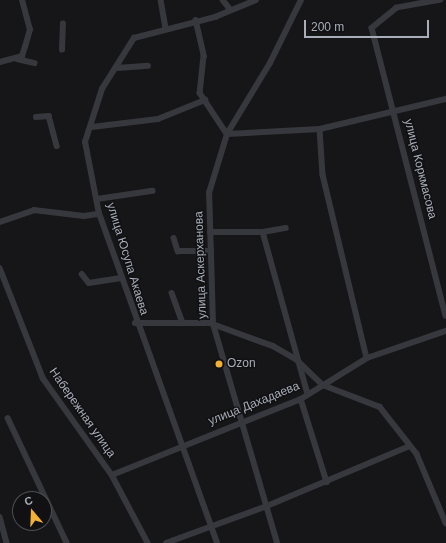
<!DOCTYPE html>
<meta charset="utf-8">
<style>
body{margin:0}
#map{position:relative;width:446px;height:543px;overflow:hidden;background:#161618;font-family:Arial,sans-serif}
div>[style]{position:absolute}
.minor>*{height:5.5px;margin:-2.75px;padding:0 2.75px;transform-origin:2.75px;border-radius:2.75px;background:#37383d}
.dots>*{width:11px;height:11px;translate:-50% -50%;box-sizing:border-box;border:2px solid #111113;border-radius:50%}
span{translate:-50% -50%;white-space:nowrap;text-align:center;line-height:1.15;-webkit-text-stroke:3px #111113;paint-order:stroke}
.street-label{font-size:12px;color:#a8adb8}
.poi-label{font-size:12px;color:#a8adb8}
.left{translate:0 -50%;text-align:left}
.north{position:absolute;left:12px;top:491px;width:40px;height:40px;box-sizing:border-box;background:#111113;border:1px solid #4d4f55;border-radius:50%;rotate:341deg;font-size:11px;font-weight:700;line-height:16px;text-align:center;color:#a8adb8}
.north::after{content:'';display:block;margin:auto;width:14px;height:18px;background:#f2b134;clip-path:polygon(50% 0,100% 100%,50% 72%,0 100%)}
.scale{position:absolute;left:304px;top:20px;width:125px;height:18px;box-sizing:border-box;border:2px solid #a8adb8;border-top:0;padding-left:5px;font-size:12px;line-height:14px;white-space:nowrap;color:#a8adb8;-webkit-text-stroke:3px #111113;paint-order:stroke}
</style>
<div id="map">
<div class="minor">
<div style="left:161px;top:0;width:27px;rotate:80deg"></div>
<div style="left:223px;top:0;width:11px;rotate:52deg"></div>
<div style="left:441px;top:0;width:45px;rotate:169.7deg"></div>
<div style="left:397px;top:8px;width:32px;rotate:141deg"></div>
<div style="left:372px;top:28px;width:297px;rotate:75.6deg"></div>
<div style="left:196px;top:20px;width:37px;rotate:77deg"></div>
<div style="left:204px;top:56px;width:37px;rotate:96deg"></div>
<div style="left:200px;top:93px;width:49px;rotate:56.6deg"></div>
<div style="left:227px;top:134px;width:93px;rotate:-3.1deg"></div>
<div style="left:320px;top:129px;width:130px;rotate:-13.4deg"></div>
<div style="left:62px;top:50px;width:26px;rotate:-88deg"></div>
<div style="left:17px;top:59px;width:18px;rotate:13deg"></div>
<div style="left:0;top:62px;width:23px;rotate:-15deg"></div>
<div style="left:22px;top:56px;width:9px;rotate:-72deg"></div>
<div style="left:25px;top:47px;width:18px;rotate:-74deg"></div>
<div style="left:30px;top:30px;width:31px;rotate:-105deg"></div>
<div style="left:117px;top:68px;width:31px;rotate:-4deg"></div>
<div style="left:36px;top:117px;width:13px;rotate:-4deg"></div>
<div style="left:49px;top:116px;width:31px;rotate:75deg"></div>
<div style="left:92px;top:127px;width:66px;rotate:-6.9deg"></div>
<div style="left:158px;top:119px;width:51px;rotate:-22deg"></div>
<div style="left:320px;top:129px;width:46px;rotate:86.3deg"></div>
<div style="left:323px;top:175px;width:188px;rotate:76.5deg"></div>
<div style="left:97px;top:199px;width:56px;rotate:-8.3deg"></div>
<div style="left:0;top:222px;width:36px;rotate:-19deg"></div>
<div style="left:34px;top:210px;width:50px;rotate:6.8deg"></div>
<div style="left:84px;top:216px;width:15px;rotate:-8deg"></div>
<div style="left:210px;top:232px;width:53px"></div>
<div style="left:263px;top:232px;width:168px;rotate:74.5deg"></div>
<div style="left:263px;top:232px;width:23px;rotate:-10deg"></div>
<div style="left:174px;top:238px;width:14px;rotate:73deg"></div>
<div style="left:178px;top:251px;width:33px"></div>
<div style="left:0;top:268px;width:118px;rotate:68.6deg"></div>
<div style="left:43px;top:378px;width:119px;rotate:54.6deg"></div>
<div style="left:112px;top:475px;width:77px;rotate:62.1deg"></div>
<div style="left:82px;top:274px;width:11px;rotate:52deg"></div>
<div style="left:89px;top:283px;width:32px;rotate:-9deg"></div>
<div style="left:172px;top:293px;width:32px;rotate:70deg"></div>
<div style="left:135px;top:323px;width:75px"></div>
<div style="left:210px;top:323px;width:67px;rotate:20.1deg"></div>
<div style="left:273px;top:346px;width:28px;rotate:30deg"></div>
<div style="left:297px;top:360px;width:36px;rotate:44deg"></div>
<div style="left:323px;top:385px;width:61px;rotate:21.1deg"></div>
<div style="left:380px;top:407px;width:60px;rotate:51.8deg"></div>
<div style="left:417px;top:454px;width:75px;rotate:67.2deg"></div>
<div style="left:301px;top:399px;width:87px;rotate:72.6deg"></div>
<div style="left:8px;top:418px;width:138px;rotate:64.7deg"></div>
<div style="left:112px;top:475px;width:204px;rotate:-21.9deg"></div>
<div style="left:301px;top:399px;width:78px;rotate:-31.8deg"></div>
<div style="left:367px;top:358px;width:83px;rotate:-18.9deg"></div>
<div style="left:0;top:517px;width:27px;rotate:75deg"></div>
<div style="left:166px;top:543px;width:108px;rotate:-20.1deg"></div>
<div style="left:267px;top:506px;width:155px;rotate:-22.8deg"></div>
<div style="left:217px;top:543px;width:350px;rotate:-109.7deg"></div>
<div style="left:99px;top:214px;width:73px;rotate:-101deg"></div>
<div style="left:85px;top:142px;width:56px;rotate:-72.2deg"></div>
<div style="left:102px;top:89px;width:60px;rotate:-57.9deg"></div>
<div style="left:134px;top:38px;width:84px;rotate:-14.5deg"></div>
<div style="left:215px;top:17px;width:44px;rotate:-22.5deg"></div>
<div style="left:277px;top:543px;width:228px;rotate:-106.3deg"></div>
<div style="left:213px;top:324px;width:131px;rotate:-91.7deg"></div>
<div style="left:209px;top:193px;width:62px;rotate:-73deg"></div>
<div style="left:227px;top:134px;width:83px;rotate:-58.8deg"></div>
<div style="left:270px;top:63px;width:70px;rotate:-63.8deg"></div>
</div>
<div class="dots">
<div style="left:219px;top:364px;background:#f2b134"></div>
</div>
<div class="street-label">
<span style="left:420px;top:169px;rotate:76deg">улица Коркмасова</span>
<span style="left:127px;top:259px;rotate:73deg">улица Юсупа Акаева</span>
<span style="left:201px;top:265px;rotate:-92deg">улица Аскерханова</span>
<span style="left:254px;top:404px;rotate:-22deg">улица Дахадаева</span>
<span style="left:82px;top:413px;rotate:55deg">Набережная улица</span>
</div>
<div class="poi-label">
<span class="left" style="left:227px;top:364px">Ozon</span>
</div>
<div class="north">С</div>
<div class="scale">200 m</div>
</div>
